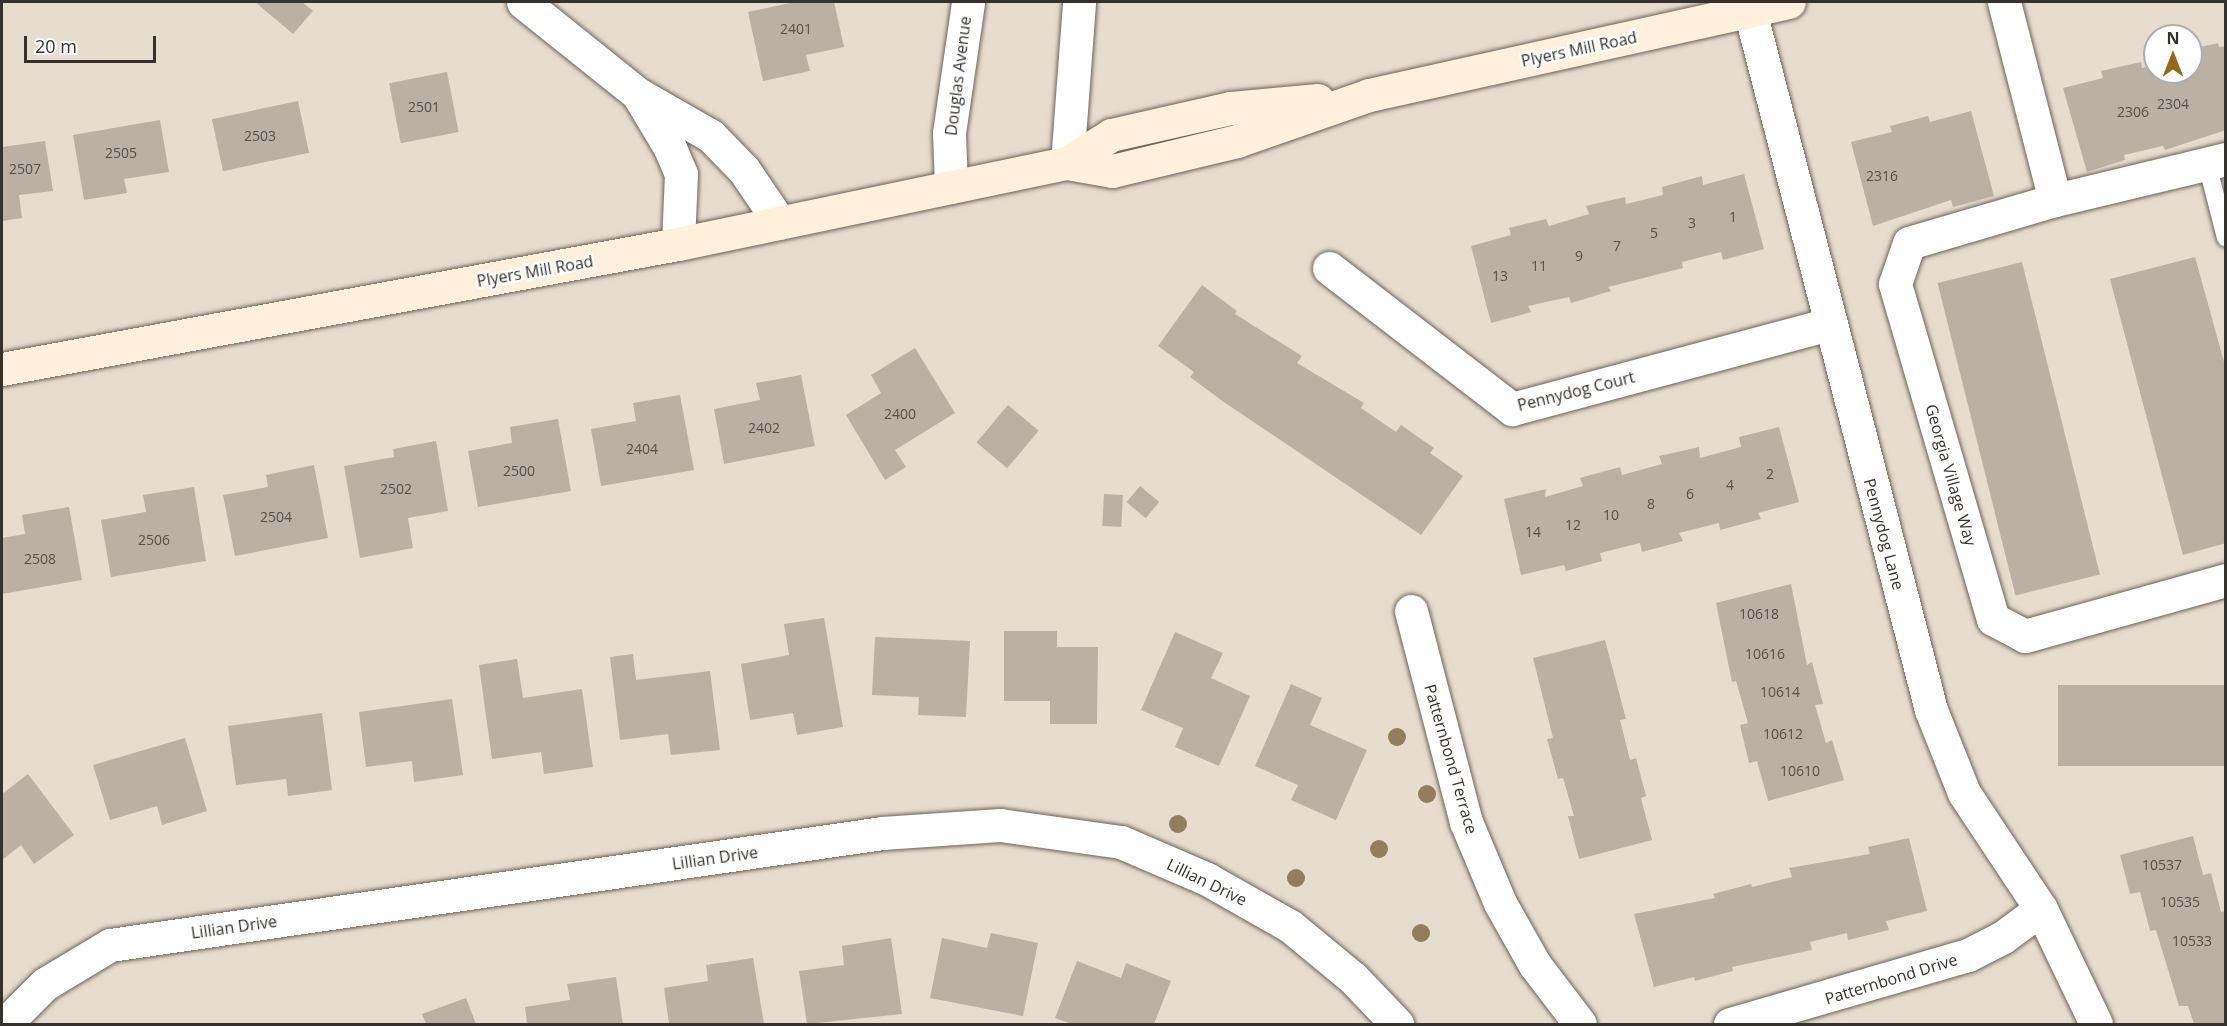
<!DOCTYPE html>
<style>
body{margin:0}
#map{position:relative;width:2227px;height:1026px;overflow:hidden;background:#e7ddcf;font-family:"Open Sans",sans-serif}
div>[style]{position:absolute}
.building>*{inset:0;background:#bab0a3;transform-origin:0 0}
.roads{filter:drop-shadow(0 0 2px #6c6357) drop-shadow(0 0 2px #6c6357)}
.lane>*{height:18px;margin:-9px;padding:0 9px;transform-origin:9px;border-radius:9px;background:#fff}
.street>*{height:33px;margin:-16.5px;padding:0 16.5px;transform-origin:16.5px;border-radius:16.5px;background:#fff}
.secondary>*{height:33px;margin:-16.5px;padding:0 16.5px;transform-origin:16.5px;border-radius:16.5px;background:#fff0dc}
.trees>*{width:18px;height:18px;margin:-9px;border-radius:50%;background:#917e5d}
span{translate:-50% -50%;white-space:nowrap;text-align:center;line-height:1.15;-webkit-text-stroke:5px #fff;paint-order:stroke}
.number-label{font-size:14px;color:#56514a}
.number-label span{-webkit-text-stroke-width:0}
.street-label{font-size:16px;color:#35312c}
.frame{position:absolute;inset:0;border:3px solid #35312c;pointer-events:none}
.north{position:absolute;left:2143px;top:24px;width:60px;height:60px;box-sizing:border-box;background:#fff;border:2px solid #aeadab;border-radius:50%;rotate:0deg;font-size:16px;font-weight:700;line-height:24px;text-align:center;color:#35312c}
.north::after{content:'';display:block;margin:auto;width:21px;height:27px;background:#966817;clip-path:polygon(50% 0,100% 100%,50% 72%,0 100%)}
.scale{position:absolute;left:24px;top:36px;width:132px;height:27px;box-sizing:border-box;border:3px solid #35312c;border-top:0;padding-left:8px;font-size:18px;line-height:21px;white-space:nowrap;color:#35312c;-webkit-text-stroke:4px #fff;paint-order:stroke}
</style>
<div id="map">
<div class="building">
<div style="clip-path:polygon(255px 2px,302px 2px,313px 11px,293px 34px)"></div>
<div style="clip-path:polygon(795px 2px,834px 2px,844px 47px,806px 55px,810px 71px,763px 81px,748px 12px)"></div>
<div style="clip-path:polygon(2218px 43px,2219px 47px,2226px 46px,2226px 130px,2165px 150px,2163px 146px,2124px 155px,2125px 160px,2087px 172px,2063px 88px,2103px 78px,2101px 71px,2141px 62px,2142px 68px,2155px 65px,2155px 72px,2191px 72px,2191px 49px)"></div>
<div style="left:447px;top:72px;width:61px;height:59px;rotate:79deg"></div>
<div style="left:298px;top:101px;width:53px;height:88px;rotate:78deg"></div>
<div style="clip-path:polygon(1971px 111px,1994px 196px,1953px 207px,1951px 200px,1873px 226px,1851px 142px,1892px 132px,1890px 126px,1928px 116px,1930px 122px)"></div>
<div style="clip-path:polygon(160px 120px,169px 172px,124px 179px,127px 193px,84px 200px,73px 135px)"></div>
<div style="clip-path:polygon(45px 141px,53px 191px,19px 195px,22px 218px,2px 221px,2px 147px)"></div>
<div style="clip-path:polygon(1744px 174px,1764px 249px,1723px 260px,1721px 252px,1682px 262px,1683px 268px,1608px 287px,1611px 291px,1571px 303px,1569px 297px,1528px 306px,1531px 312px,1491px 323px,1471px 246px,1511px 235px,1509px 228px,1546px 219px,1549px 226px,1589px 214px,1586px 206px,1625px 197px,1626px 204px,1663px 195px,1662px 187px,1702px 176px,1703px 185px)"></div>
<div style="clip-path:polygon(2195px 257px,2226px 369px,2226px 543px,2183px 555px,2110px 279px)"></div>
<div style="left:2022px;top:262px;width:322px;height:87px;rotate:76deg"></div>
<div style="clip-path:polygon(1202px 285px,1237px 311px,1235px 314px,1302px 356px,1297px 363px,1364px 403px,1361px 408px,1396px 432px,1401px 425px,1434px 448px,1430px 453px,1463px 476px,1421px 535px,1221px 400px,1190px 377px,1194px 372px,1158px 346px)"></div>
<div style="clip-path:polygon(915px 348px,955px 413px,895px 450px,906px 467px,885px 480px,846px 415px,881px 393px,871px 375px)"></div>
<div style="clip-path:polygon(801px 375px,815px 446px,724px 464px,714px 409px,760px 400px,756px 383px)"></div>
<div style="clip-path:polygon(680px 395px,694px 470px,601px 486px,591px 429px,636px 421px,633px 403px)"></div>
<div style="left:1008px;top:405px;width:40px;height:49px;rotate:40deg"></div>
<div style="clip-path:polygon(558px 419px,571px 491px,478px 507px,468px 451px,512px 443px,510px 427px)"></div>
<div style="clip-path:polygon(1779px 427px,1799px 502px,1758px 513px,1761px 519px,1720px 530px,1719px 523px,1679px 533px,1683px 541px,1642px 552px,1640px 543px,1600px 553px,1602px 561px,1566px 571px,1564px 565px,1521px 575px,1504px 499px,1546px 489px,1545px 497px,1583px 486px,1580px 478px,1620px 467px,1622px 475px,1662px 464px,1659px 456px,1699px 447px,1700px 458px,1741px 447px,1739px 437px)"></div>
<div style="clip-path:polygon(436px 441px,448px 511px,408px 518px,413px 548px,360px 558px,344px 466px,394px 457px,393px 449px)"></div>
<div style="clip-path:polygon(314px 465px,328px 538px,235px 556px,223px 495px,268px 487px,266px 475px)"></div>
<div style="left:1140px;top:486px;width:25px;height:21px;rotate:40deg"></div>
<div style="clip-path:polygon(194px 487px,206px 561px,111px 577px,101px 520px,146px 512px,143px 495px)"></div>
<div style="left:1104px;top:494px;width:19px;height:32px;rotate:3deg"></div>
<div style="clip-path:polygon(69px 507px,82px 580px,2px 594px,2px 538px,25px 534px,22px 515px)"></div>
<div style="clip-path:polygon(1791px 584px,1807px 665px,1812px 662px,1823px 704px,1815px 705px,1826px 743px,1832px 740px,1844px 780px,1768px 801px,1757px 761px,1749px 763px,1740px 725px,1748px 723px,1736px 681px,1732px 682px,1716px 603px)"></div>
<div style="clip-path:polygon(824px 618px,843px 727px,797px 735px,793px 713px,750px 720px,741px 664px,789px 655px,784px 624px)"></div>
<div style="clip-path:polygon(1004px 631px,1057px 631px,1057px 647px,1098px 647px,1097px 724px,1050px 724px,1050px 701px,1004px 701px)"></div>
<div style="clip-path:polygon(1175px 632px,1223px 653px,1211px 678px,1250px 696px,1219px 766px,1175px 747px,1183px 728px,1141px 710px)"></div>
<div style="clip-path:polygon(875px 637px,970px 641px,966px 717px,918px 715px,919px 697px,872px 695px)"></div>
<div style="clip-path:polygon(1605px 640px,1626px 719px,1620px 720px,1630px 760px,1636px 758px,1646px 796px,1641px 798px,1652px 840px,1579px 859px,1568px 816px,1574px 816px,1563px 778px,1558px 779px,1547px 739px,1553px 738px,1533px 658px)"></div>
<div style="clip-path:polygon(633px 654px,636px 680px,710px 671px,720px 750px,671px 755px,668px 734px,620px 740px,610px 657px)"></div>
<div style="clip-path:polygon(517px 659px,523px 698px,582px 689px,593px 767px,544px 774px,541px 752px,492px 759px,479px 665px)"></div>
<div style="clip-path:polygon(1291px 684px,1322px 698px,1310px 725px,1367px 750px,1336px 820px,1291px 800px,1298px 785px,1255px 766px)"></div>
<div style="left:2226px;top:685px;width:81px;height:168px;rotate:90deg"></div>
<div style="clip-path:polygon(452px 699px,463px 775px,414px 782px,412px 761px,366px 767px,359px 712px)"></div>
<div style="clip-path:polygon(322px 713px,332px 790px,288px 796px,286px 779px,236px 785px,228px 726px)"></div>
<div style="clip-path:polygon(185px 738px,207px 811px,162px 825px,157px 806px,110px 820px,93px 765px)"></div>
<div style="clip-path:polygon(28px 774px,74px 835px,34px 864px,21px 845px,2px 860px,2px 794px)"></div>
<div style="clip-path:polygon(2193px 836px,2203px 875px,2211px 873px,2221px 912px,2226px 911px,2226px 1024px,2194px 1024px,2188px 1006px,2179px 1006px,2156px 930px,2150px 931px,2140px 892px,2130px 894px,2120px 855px)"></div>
<div style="clip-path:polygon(1909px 838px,1927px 911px,1886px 921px,1889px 930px,1848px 940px,1847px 933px,1810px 942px,1812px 950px,1732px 967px,1733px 971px,1695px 981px,1694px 977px,1654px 987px,1634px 914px,1715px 898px,1713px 894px,1751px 884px,1752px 887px,1792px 877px,1789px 868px,1870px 854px,1868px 847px)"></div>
<div style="clip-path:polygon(991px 933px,1038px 943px,1023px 1016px,930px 998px,942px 938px,987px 948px)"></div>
<div style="clip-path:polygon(891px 938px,902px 1014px,807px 1024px,799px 971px,844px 965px,842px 946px)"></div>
<div style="clip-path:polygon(753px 958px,764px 1024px,669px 1024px,664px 988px,708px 981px,706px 965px)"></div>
<div style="clip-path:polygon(1077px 961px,1121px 978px,1126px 963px,1171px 981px,1154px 1024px,1072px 1024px,1055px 1018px)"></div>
<div style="clip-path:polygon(616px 977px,623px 1024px,527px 1024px,525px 1007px,570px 1000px,567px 984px)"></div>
<div style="clip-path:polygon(466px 998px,476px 1024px,426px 1024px,422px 1014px)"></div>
</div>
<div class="roads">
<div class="lane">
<div style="left:2207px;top:164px;width:76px;rotate:75.6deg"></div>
</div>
<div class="street">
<div style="left:523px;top:2px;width:147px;rotate:38.7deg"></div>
<div style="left:638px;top:94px;width:84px;rotate:29.9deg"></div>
<div style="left:711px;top:136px;width:47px;rotate:45.9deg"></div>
<div style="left:744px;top:170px;width:64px;rotate:55.8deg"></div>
<div style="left:2004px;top:2px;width:204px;rotate:75.6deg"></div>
<div style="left:1750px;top:11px;width:722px;rotate:75.48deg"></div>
<div style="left:1931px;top:710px;width:89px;rotate:68.3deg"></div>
<div style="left:1964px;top:793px;width:139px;rotate:56.4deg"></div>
<div style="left:2041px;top:909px;width:127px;rotate:64.4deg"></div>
<div style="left:639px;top:96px;width:61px;rotate:59.2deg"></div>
<div style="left:670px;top:148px;width:28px;rotate:67deg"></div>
<div style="left:681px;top:174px;width:70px;rotate:92.5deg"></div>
<div style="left:2226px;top:159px;width:176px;rotate:166.5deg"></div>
<div style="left:2055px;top:200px;width:152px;rotate:163.6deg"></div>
<div style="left:1909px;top:243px;width:43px;rotate:108.9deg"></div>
<div style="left:1895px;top:284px;width:349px;rotate:73.7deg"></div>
<div style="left:1993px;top:619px;width:36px;rotate:28deg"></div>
<div style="left:2025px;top:636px;width:209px;rotate:-15.6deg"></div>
<div style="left:1067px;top:163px;width:161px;rotate:-85.7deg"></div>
<div style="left:951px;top:187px;width:54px;rotate:-92.1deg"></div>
<div style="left:949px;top:133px;width:132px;rotate:-81.7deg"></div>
<div style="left:1329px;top:268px;width:231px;rotate:37.6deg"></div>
<div style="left:1512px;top:409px;width:329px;rotate:-15deg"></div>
<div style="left:1411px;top:611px;width:218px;rotate:75.4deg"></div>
<div style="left:1466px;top:822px;width:88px;rotate:67.2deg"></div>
<div style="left:1500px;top:903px;width:71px;rotate:60.6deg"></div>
<div style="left:1535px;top:965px;width:74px;rotate:52.7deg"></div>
<div style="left:5px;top:1024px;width:57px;rotate:-45deg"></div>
<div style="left:45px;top:984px;width:76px;rotate:-31deg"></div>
<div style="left:110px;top:945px;width:780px;rotate:-8.25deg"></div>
<div style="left:882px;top:833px;width:118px;rotate:-3.9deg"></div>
<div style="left:1000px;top:825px;width:122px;rotate:8deg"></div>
<div style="left:1121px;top:842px;width:94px;rotate:23.3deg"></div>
<div style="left:1207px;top:879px;width:95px;rotate:29.5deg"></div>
<div style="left:1290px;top:926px;width:82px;rotate:39.5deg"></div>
<div style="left:1353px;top:978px;width:64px;rotate:46.3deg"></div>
<div style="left:1730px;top:1024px;width:248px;rotate:-16.2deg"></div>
<div style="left:1968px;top:955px;width:39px;rotate:-27deg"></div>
<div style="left:2003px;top:937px;width:47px;rotate:-36.4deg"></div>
</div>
<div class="secondary">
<div style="left:1067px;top:163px;width:52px;rotate:-32.5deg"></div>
<div style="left:1111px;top:135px;width:123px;rotate:-12.7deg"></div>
<div style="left:1231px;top:108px;width:87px;rotate:-5.3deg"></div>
<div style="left:2px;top:369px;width:687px;rotate:-10.48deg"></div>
<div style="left:678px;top:244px;width:397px;rotate:-11.8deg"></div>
<div style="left:1067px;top:163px;width:46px;rotate:10.1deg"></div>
<div style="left:1112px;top:171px;width:129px;rotate:-13.5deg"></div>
<div style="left:1237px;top:141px;width:140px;rotate:-19.2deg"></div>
<div style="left:1369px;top:95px;width:430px;rotate:-12.5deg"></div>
</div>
</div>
<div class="trees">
<div style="left:1397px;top:737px"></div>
<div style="left:1427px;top:794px"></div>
<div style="left:1178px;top:824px"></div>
<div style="left:1379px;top:849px"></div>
<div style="left:1296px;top:878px"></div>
<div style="left:1421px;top:933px"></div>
</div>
<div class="number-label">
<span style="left:796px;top:29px">2401</span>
<span style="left:2173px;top:104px">2304</span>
<span style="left:424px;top:107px">2501</span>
<span style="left:2133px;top:112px">2306</span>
<span style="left:260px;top:136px">2503</span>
<span style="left:121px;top:153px">2505</span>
<span style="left:25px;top:169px">2507</span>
<span style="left:1882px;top:176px">2316</span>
<span style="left:1733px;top:217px">1</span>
<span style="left:1692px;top:223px">3</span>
<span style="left:1654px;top:233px">5</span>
<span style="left:1617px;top:246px">7</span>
<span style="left:1579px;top:256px">9</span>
<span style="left:1539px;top:266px">11</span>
<span style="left:1500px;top:276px">13</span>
<span style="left:900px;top:414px">2400</span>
<span style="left:764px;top:428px">2402</span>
<span style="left:642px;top:449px">2404</span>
<span style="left:519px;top:471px">2500</span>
<span style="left:1770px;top:474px">2</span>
<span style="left:1730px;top:485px">4</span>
<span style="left:396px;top:489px">2502</span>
<span style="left:1690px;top:494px">6</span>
<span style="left:1651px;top:504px">8</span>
<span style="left:1611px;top:515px">10</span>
<span style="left:276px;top:517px">2504</span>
<span style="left:1573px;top:525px">12</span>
<span style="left:1533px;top:532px">14</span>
<span style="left:154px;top:540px">2506</span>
<span style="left:40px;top:559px">2508</span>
<span style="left:1759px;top:614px">10618</span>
<span style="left:1765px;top:654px">10616</span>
<span style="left:1780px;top:692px">10614</span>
<span style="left:1783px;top:734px">10612</span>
<span style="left:1800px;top:771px">10610</span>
<span style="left:2162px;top:865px">10537</span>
<span style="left:2180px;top:902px">10535</span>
<span style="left:2192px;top:941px">10533</span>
</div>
<div class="street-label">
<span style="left:1579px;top:49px;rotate:-12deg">Plyers Mill Road</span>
<span style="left:958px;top:76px;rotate:-83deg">Douglas Avenue</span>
<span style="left:535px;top:271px;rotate:-10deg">Plyers Mill Road</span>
<span style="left:1576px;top:391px;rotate:-14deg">Pennydog Court</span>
<span style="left:1951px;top:475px;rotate:74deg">Georgia Village Way</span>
<span style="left:1884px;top:534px;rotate:75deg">Pennydog Lane</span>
<span style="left:1451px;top:759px;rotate:74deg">Patternbond Terrace</span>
<span style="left:715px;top:858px;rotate:-8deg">Lillian Drive</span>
<span style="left:1207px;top:882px;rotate:26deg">Lillian Drive</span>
<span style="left:234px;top:927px;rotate:-8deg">Lillian Drive</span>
<span style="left:1891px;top:979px;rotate:-17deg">Patternbond Drive</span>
</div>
<div class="frame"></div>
<div class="north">N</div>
<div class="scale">20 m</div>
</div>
